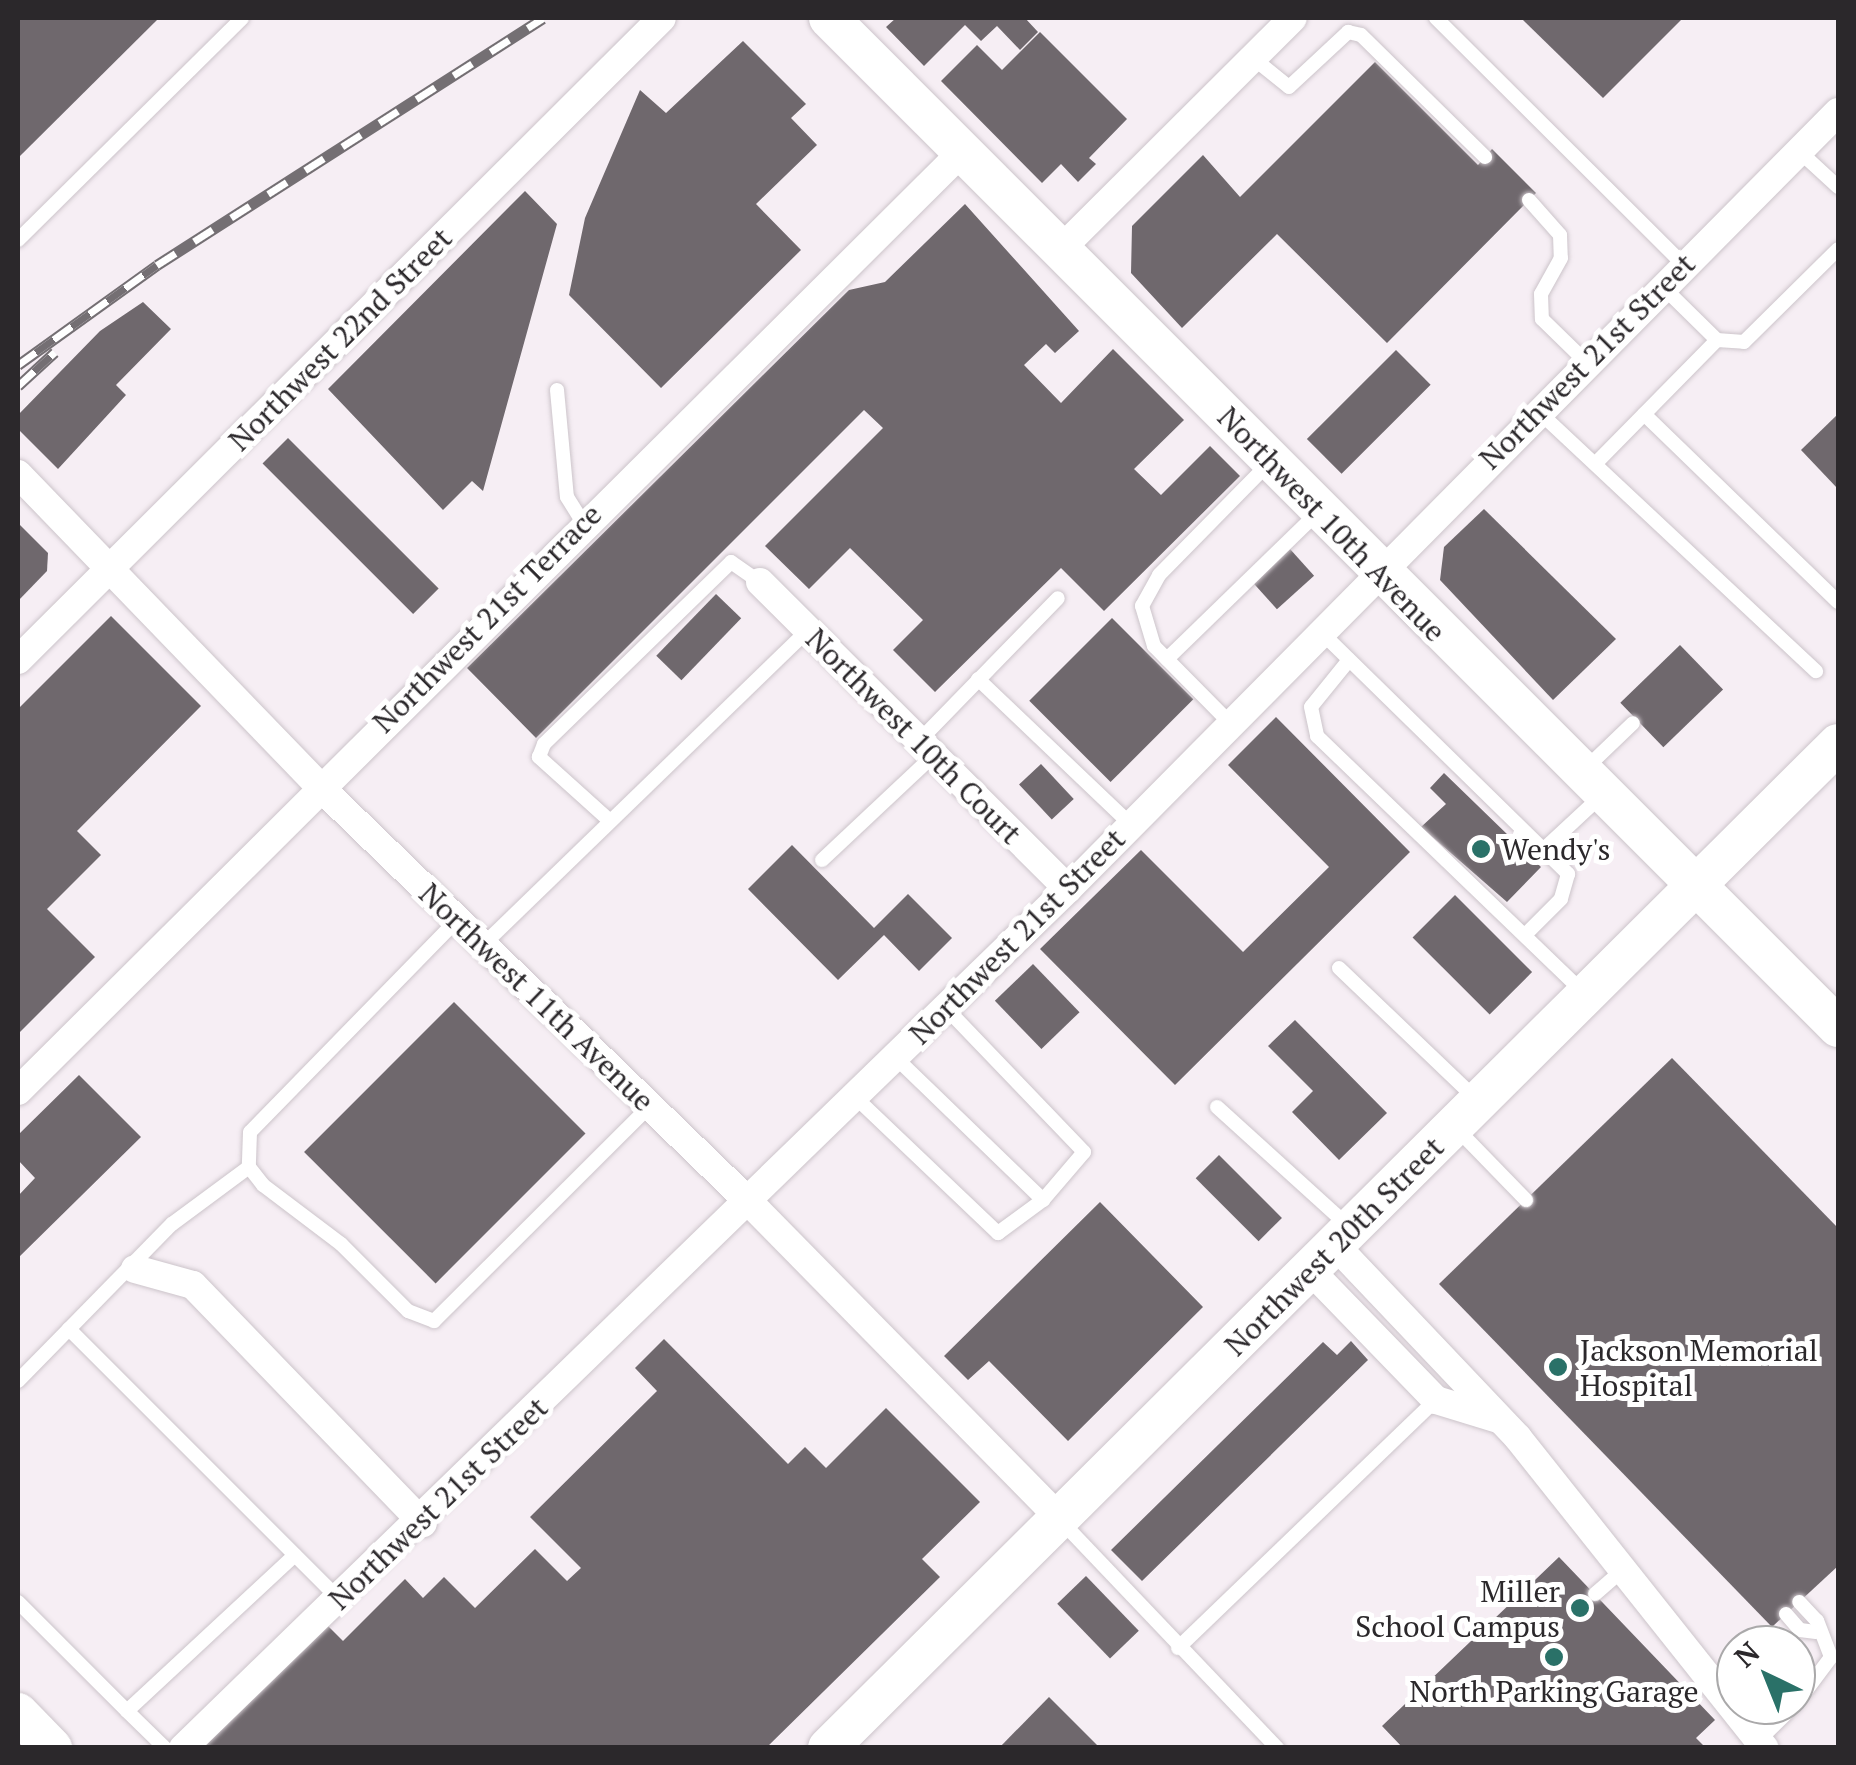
<!DOCTYPE html>
<style>
body{margin:0}
#map{position:relative;width:1856px;height:1765px;overflow:hidden;background:#f6eef4;font-family:"PT Serif",serif}
div>[style]{position:absolute}
.building>*{inset:0;background:#6f686d;transform-origin:0 0}
.roads{filter:drop-shadow(0 0 2px #ccc4ca) drop-shadow(0 0 2px #ccc4ca)}
.lane>*{height:14px;margin:-7px;padding:0 7px;transform-origin:7px;border-radius:7px;background:#fff}
.street>*{height:28px;margin:-14px;padding:0 14px;transform-origin:14px;border-radius:14px;background:#fff}
.secondary>*{height:40px;margin:-20px;padding:0 20px;transform-origin:20px;border-radius:20px;background:#fff}
.rail>*{height:11px;margin-top:-5.5px;transform-origin:0;background:repeating-linear-gradient(90deg,#fff 0 22px,#746f73 0 44px);box-sizing:border-box;border-block:2px solid #746f73}
.dots>*{width:28px;height:28px;translate:-50% -50%;box-sizing:border-box;border:5px solid #fff;border-radius:50%}
span{translate:-50% -50%;white-space:nowrap;text-align:center;line-height:1.15;-webkit-text-stroke:10px #fff;paint-order:stroke}
.street-label{font-size:30px;color:#2b282b}
.poi-label{font-size:30px;color:#2b282b}
.left{translate:0 -50%;text-align:left}
.right{translate:-100% -50%;text-align:right}
.frame{position:absolute;inset:0;border:20px solid #2b282b;pointer-events:none}
.north{position:absolute;left:1716px;top:1625px;width:100px;height:100px;box-sizing:border-box;background:#fff;border:2px solid #aaa9aa;border-radius:50%;rotate:317deg;font-size:28px;font-weight:700;line-height:40px;text-align:center;color:#2b282b}
.north::after{content:'';display:block;margin:auto;width:35px;height:45px;background:#2a7168;clip-path:polygon(50% 0,100% 100%,50% 72%,0 100%)}
</style>
<div id="map">
<div class="building">
<div style="clip-path:polygon(18px 18px,159px 18px,18px 158px)"></div>
<div style="clip-path:polygon(896px 18px,1025px 18px,1038px 32px,1020px 50px,997px 26px,981px 41px,965px 25px,924px 66px,886px 27px)"></div>
<div style="clip-path:polygon(1521px 18px,1683px 18px,1603px 98px)"></div>
<div style="clip-path:polygon(1040px 32px,1127px 119px,1089px 158px,1096px 164px,1078px 182px,1061px 164px,1042px 183px,941px 81px,977px 45px,1002px 70px)"></div>
<div style="clip-path:polygon(743px 41px,806px 104px,791px 118px,817px 145px,756px 204px,801px 250px,661px 388px,569px 295px,585px 218px,640px 90px,666px 113px)"></div>
<div style="clip-path:polygon(1375px 62px,1478px 165px,1492px 149px,1536px 193px,1387px 343px,1277px 234px,1182px 328px,1131px 273px,1132px 226px,1203px 155px,1240px 197px)"></div>
<div style="clip-path:polygon(525px 191px,557px 224px,483px 491px,472px 481px,443px 510px,328px 389px)"></div>
<div style="clip-path:polygon(965px 204px,1079px 331px,1055px 353px,1046px 344px,1024px 365px,1061px 403px,1113px 349px,1184px 420px,1134px 469px,1161px 495px,1210px 446px,1240px 476px,1104px 611px,1061px 568px,935px 692px,893px 650px,923px 620px,850px 548px,809px 589px,765px 546px,883px 428px,864px 410px,536px 738px,467px 668px,849px 290px,885px 282px)"></div>
<div style="clip-path:polygon(143px 302px,171px 329px,116px 385px,126px 395px,58px 469px,18px 429px,18px 415px,100px 331px)"></div>
<div style="left:1396px;top:350px;width:49px;height:126px;rotate:45deg"></div>
<div style="clip-path:polygon(1838px 414px,1838px 489px,1801px 450px)"></div>
<div style="left:288px;top:438px;width:213px;height:36px;rotate:45deg"></div>
<div style="clip-path:polygon(1484px 509px,1616px 639px,1553px 700px,1440px 580px,1444px 547px)"></div>
<div style="clip-path:polygon(18px 523px,48px 553px,47px 571px,18px 601px)"></div>
<div style="left:1290px;top:549px;width:36px;height:50px;rotate:48deg"></div>
<div style="left:716px;top:594px;width:35px;height:86px;rotate:44deg"></div>
<div style="clip-path:polygon(111px 616px,201px 706px,77px 831px,101px 855px,47px 909px,95px 957px,18px 1034px,18px 709px)"></div>
<div style="left:1112px;top:618px;width:115px;height:117px;rotate:45deg"></div>
<div style="left:1680px;top:645px;width:62px;height:83px;rotate:46deg"></div>
<div style="clip-path:polygon(1276px 717px,1410px 852px,1175px 1085px,1040px 949px,1141px 850px,1243px 952px,1329px 867px,1228px 765px)"></div>
<div style="left:1041px;top:764px;width:48px;height:30px;rotate:47deg"></div>
<div style="clip-path:polygon(1444px 773px,1541px 867px,1507px 902px,1421px 827px,1446px 804px,1430px 788px)"></div>
<div style="clip-path:polygon(792px 845px,874px 928px,908px 894px,952px 938px,919px 971px,884px 935px,838px 980px,748px 889px)"></div>
<div style="left:1455px;top:895px;width:109px;height:60px;rotate:45deg"></div>
<div style="left:1033px;top:964px;width:67px;height:53px;rotate:46deg"></div>
<div style="left:454px;top:1002px;width:186px;height:212px;rotate:45deg"></div>
<div style="clip-path:polygon(1295px 1020px,1387px 1113px,1339px 1160px,1292px 1112px,1313px 1091px,1268px 1046px)"></div>
<div style="clip-path:polygon(1672px 1058px,1838px 1228px,1838px 1566px,1772px 1627px,1439px 1284px)"></div>
<div style="clip-path:polygon(79px 1075px,141px 1137px,18px 1258px,18px 1196px,35px 1178px,18px 1160px,18px 1135px)"></div>
<div style="left:1219px;top:1155px;width:89px;height:33px;rotate:45deg"></div>
<div style="clip-path:polygon(1100px 1202px,1203px 1307px,1068px 1441px,989px 1361px,968px 1380px,944px 1356px)"></div>
<div style="clip-path:polygon(664px 1339px,788px 1464px,805px 1447px,826px 1468px,886px 1408px,980px 1502px,922px 1559px,940px 1577px,766px 1748px,190px 1748px,321px 1619px,343px 1641px,405px 1579px,423px 1598px,444px 1577px,475px 1608px,535px 1549px,567px 1581px,581px 1568px,530px 1517px,657px 1391px,635px 1368px)"></div>
<div style="clip-path:polygon(1351px 1341px,1368px 1360px,1142px 1581px,1111px 1550px,1323px 1342px,1337px 1355px)"></div>
<div style="clip-path:polygon(1559px 1557px,1715px 1720px,1696px 1738px,1706px 1748px,1403px 1748px,1382px 1726px)"></div>
<div style="left:1086px;top:1576px;width:76px;height:40px;rotate:46deg"></div>
<div style="clip-path:polygon(1049px 1697px,1100px 1748px,999px 1748px)"></div>
</div>
<div class="roads">
<div class="lane">
<div style="left:1436px;top:18px;width:350px;rotate:44.9deg"></div>
<div style="left:1253px;top:58px;width:46px;rotate:38.9deg"></div>
<div style="left:1289px;top:87px;width:81px;rotate:-43deg"></div>
<div style="left:1348px;top:32px;width:13px;rotate:13deg"></div>
<div style="left:1361px;top:35px;width:174px;rotate:44.5deg"></div>
<div style="left:1799px;top:151px;width:53px;rotate:42.7deg"></div>
<div style="left:1529px;top:200px;width:47px;rotate:48.5deg"></div>
<div style="left:1560px;top:235px;width:23px;rotate:88deg"></div>
<div style="left:1561px;top:258px;width:41px;rotate:119.1deg"></div>
<div style="left:1541px;top:294px;width:25px;rotate:88deg"></div>
<div style="left:1542px;top:319px;width:62px;rotate:44.3deg"></div>
<div style="left:18px;top:240px;width:315px;rotate:-44.7deg"></div>
<div style="left:1663px;top:287px;width:76px;rotate:44.5deg"></div>
<div style="left:1717px;top:340px;width:27px;rotate:4deg"></div>
<div style="left:1744px;top:342px;width:132px;rotate:-44.7deg"></div>
<div style="left:557px;top:390px;width:107px;rotate:84.7deg"></div>
<div style="left:567px;top:497px;width:28px;rotate:58deg"></div>
<div style="left:1538px;top:411px;width:381px;rotate:43.1deg"></div>
<div style="left:1644px;top:414px;width:270px;rotate:44.1deg"></div>
<div style="left:1597px;top:462px;width:171px;rotate:-45.5deg"></div>
<div style="left:1321px;top:632px;width:346px;rotate:44.4deg"></div>
<div style="left:1568px;top:874px;width:26px;rotate:106deg"></div>
<div style="left:1561px;top:899px;width:49px;rotate:135deg"></div>
<div style="left:1167px;top:659px;width:209px;rotate:-44.2deg"></div>
<div style="left:1349px;top:660px;width:60px;rotate:129deg"></div>
<div style="left:1311px;top:707px;width:30px;rotate:78deg"></div>
<div style="left:1317px;top:736px;width:368px;rotate:43.9deg"></div>
<div style="left:978px;top:679px;width:210px;rotate:43.6deg"></div>
<div style="left:1229px;top:722px;width:107px;rotate:-134.6deg"></div>
<div style="left:1154px;top:646px;width:42px;rotate:-106.7deg"></div>
<div style="left:1142px;top:606px;width:35px;rotate:-61deg"></div>
<div style="left:1159px;top:575px;width:160px;rotate:-45.5deg"></div>
<div style="left:919px;top:741px;width:199px;rotate:-45.8deg"></div>
<div style="left:1583px;top:771px;width:69px;rotate:-43.8deg"></div>
<div style="left:610px;top:821px;width:96px;rotate:-138deg"></div>
<div style="left:539px;top:757px;width:14px;rotate:-69deg"></div>
<div style="left:544px;top:744px;width:261px;rotate:-44.2deg"></div>
<div style="left:731px;top:562px;width:35px;rotate:35deg"></div>
<div style="left:1543px;top:850px;width:78px;rotate:-42.9deg"></div>
<div style="left:822px;top:860px;width:154px;rotate:-43.2deg"></div>
<div style="left:457px;top:920px;width:296px;rotate:134.3deg"></div>
<div style="left:250px;top:1132px;width:35px;rotate:92deg"></div>
<div style="left:249px;top:1167px;width:23px;rotate:52deg"></div>
<div style="left:263px;top:1185px;width:98px;rotate:37.1deg"></div>
<div style="left:341px;top:1244px;width:95px;rotate:45deg"></div>
<div style="left:408px;top:1311px;width:28px;rotate:21deg"></div>
<div style="left:434px;top:1321px;width:305px;rotate:-44.9deg"></div>
<div style="left:483px;top:945px;width:453px;rotate:-44.1deg"></div>
<div style="left:1339px;top:968px;width:188px;rotate:43.7deg"></div>
<div style="left:895px;top:1057px;width:206px;rotate:44deg"></div>
<div style="left:854px;top:1096px;width:199px;rotate:43.6deg"></div>
<div style="left:998px;top:1233px;width:56px;rotate:-36.3deg"></div>
<div style="left:1043px;top:1200px;width:63px;rotate:-49.5deg"></div>
<div style="left:1084px;top:1152px;width:199px;rotate:-133.8deg"></div>
<div style="left:1217px;top:1107px;width:176px;rotate:42.2deg"></div>
<div style="left:1455px;top:1127px;width:102px;rotate:45.8deg"></div>
<div style="left:69px;top:1329px;width:147px;rotate:-45.6deg"></div>
<div style="left:172px;top:1224px;width:96px;rotate:-36.5deg"></div>
<div style="left:18px;top:1381px;width:73px;rotate:-45.6deg"></div>
<div style="left:69px;top:1329px;width:380px;rotate:45deg"></div>
<div style="left:1060px;top:1520px;width:315px;rotate:46.4deg"></div>
<div style="left:1595px;top:1594px;width:38px;rotate:-41deg"></div>
<div style="left:18px;top:1602px;width:154px;rotate:45deg"></div>
<div style="left:1786px;top:1614px;width:21px;rotate:49deg"></div>
<div style="left:1800px;top:1630px;width:16px;rotate:7deg"></div>
<div style="left:1178px;top:1648px;width:358px;rotate:-43.9deg"></div>
<div style="left:1796px;top:1704px;width:59px;rotate:-53.3deg"></div>
<div style="left:1831px;top:1657px;width:39px;rotate:-111deg"></div>
<div style="left:1817px;top:1621px;width:26px;rotate:-133deg"></div>
<div style="left:1756px;top:1743px;width:54px;rotate:-44.3deg"></div>
<div style="left:165px;top:1748px;width:53px;rotate:-135.8deg"></div>
<div style="left:127px;top:1711px;width:229px;rotate:-42.9deg"></div>
</div>
<div class="street">
<div style="left:1061px;top:249px;width:327px;rotate:-44.9deg"></div>
<div style="left:18px;top:474px;width:434px;rotate:46deg"></div>
<div style="left:319px;top:786px;width:595px;rotate:44.05deg"></div>
<div style="left:747px;top:1200px;width:445px;rotate:45.5deg"></div>
<div style="left:760px;top:582px;width:435px;rotate:44.9deg"></div>
<div style="left:18px;top:660px;width:909px;rotate:-44.91deg"></div>
<div style="left:18px;top:1091px;width:1333px;rotate:-44.85deg"></div>
<div style="left:1335px;top:1245px;width:266px;rotate:46.5deg"></div>
<div style="left:1518px;top:1438px;width:396px;rotate:51.5deg"></div>
<div style="left:135px;top:1269px;width:60px;rotate:15.4deg"></div>
<div style="left:193px;top:1285px;width:331px;rotate:46deg"></div>
<div style="left:1310px;top:1270px;width:181px;rotate:45.9deg"></div>
<div style="left:1436px;top:1400px;width:65px;rotate:17deg"></div>
<div style="left:183px;top:1748px;width:1233px;rotate:-44.15deg"></div>
<div style="left:1068px;top:889px;width:1094px;rotate:-45.26deg"></div>
</div>
<div class="secondary">
<div style="left:829px;top:18px;width:1427px;rotate:45deg"></div>
<div style="left:18px;top:1713px;width:49px;rotate:45.8deg"></div>
<div style="left:828px;top:1748px;width:1424px;rotate:-44.83deg"></div>
</div>
</div>
<div class="rail">
<div style="left:18px;top:365px;width:171px;rotate:-35.7deg"></div>
<div style="left:157px;top:265px;width:458px;rotate:-32.6deg"></div>
<div style="left:18px;top:386px;width:50px;rotate:-42.6deg"></div>
</div>
<div class="dots">
<div style="left:1481px;top:849px;background:#2a7168"></div>
<div style="left:1558px;top:1367px;background:#2a7168"></div>
<div style="left:1580px;top:1608px;background:#2a7168"></div>
<div style="left:1554px;top:1657px;background:#2a7168"></div>
</div>
<div class="street-label">
<span style="left:340px;top:339px;rotate:-45deg">Northwest 22nd Street</span>
<span style="left:1587px;top:361px;rotate:-45deg">Northwest 21st Street</span>
<span style="left:1332px;top:524px;rotate:46deg">Northwest 10th Avenue</span>
<span style="left:487px;top:618px;rotate:-45deg">Northwest 21st Terrace</span>
<span style="left:914px;top:736px;rotate:45deg">Northwest 10th Court</span>
<span style="left:1017px;top:936px;rotate:-45deg">Northwest 21st Street</span>
<span style="left:537px;top:997px;rotate:44deg">Northwest 11th Avenue</span>
<span style="left:1334px;top:1246px;rotate:-45deg">Northwest 20th Street</span>
<span style="left:438px;top:1503px;rotate:-44deg">Northwest 21st Street</span>
</div>
<div class="poi-label">
<span class="left" style="left:1501px;top:849px">Wendy's</span>
<span class="left" style="left:1580px;top:1367px">Jackson Memorial<br>Hospital</span>
<span class="right" style="left:1560px;top:1608px">Miller<br>School Campus</span>
<span style="left:1554px;top:1691px">North Parking Garage</span>
</div>
<div class="frame"></div>
<div class="north">N</div>
</div>
